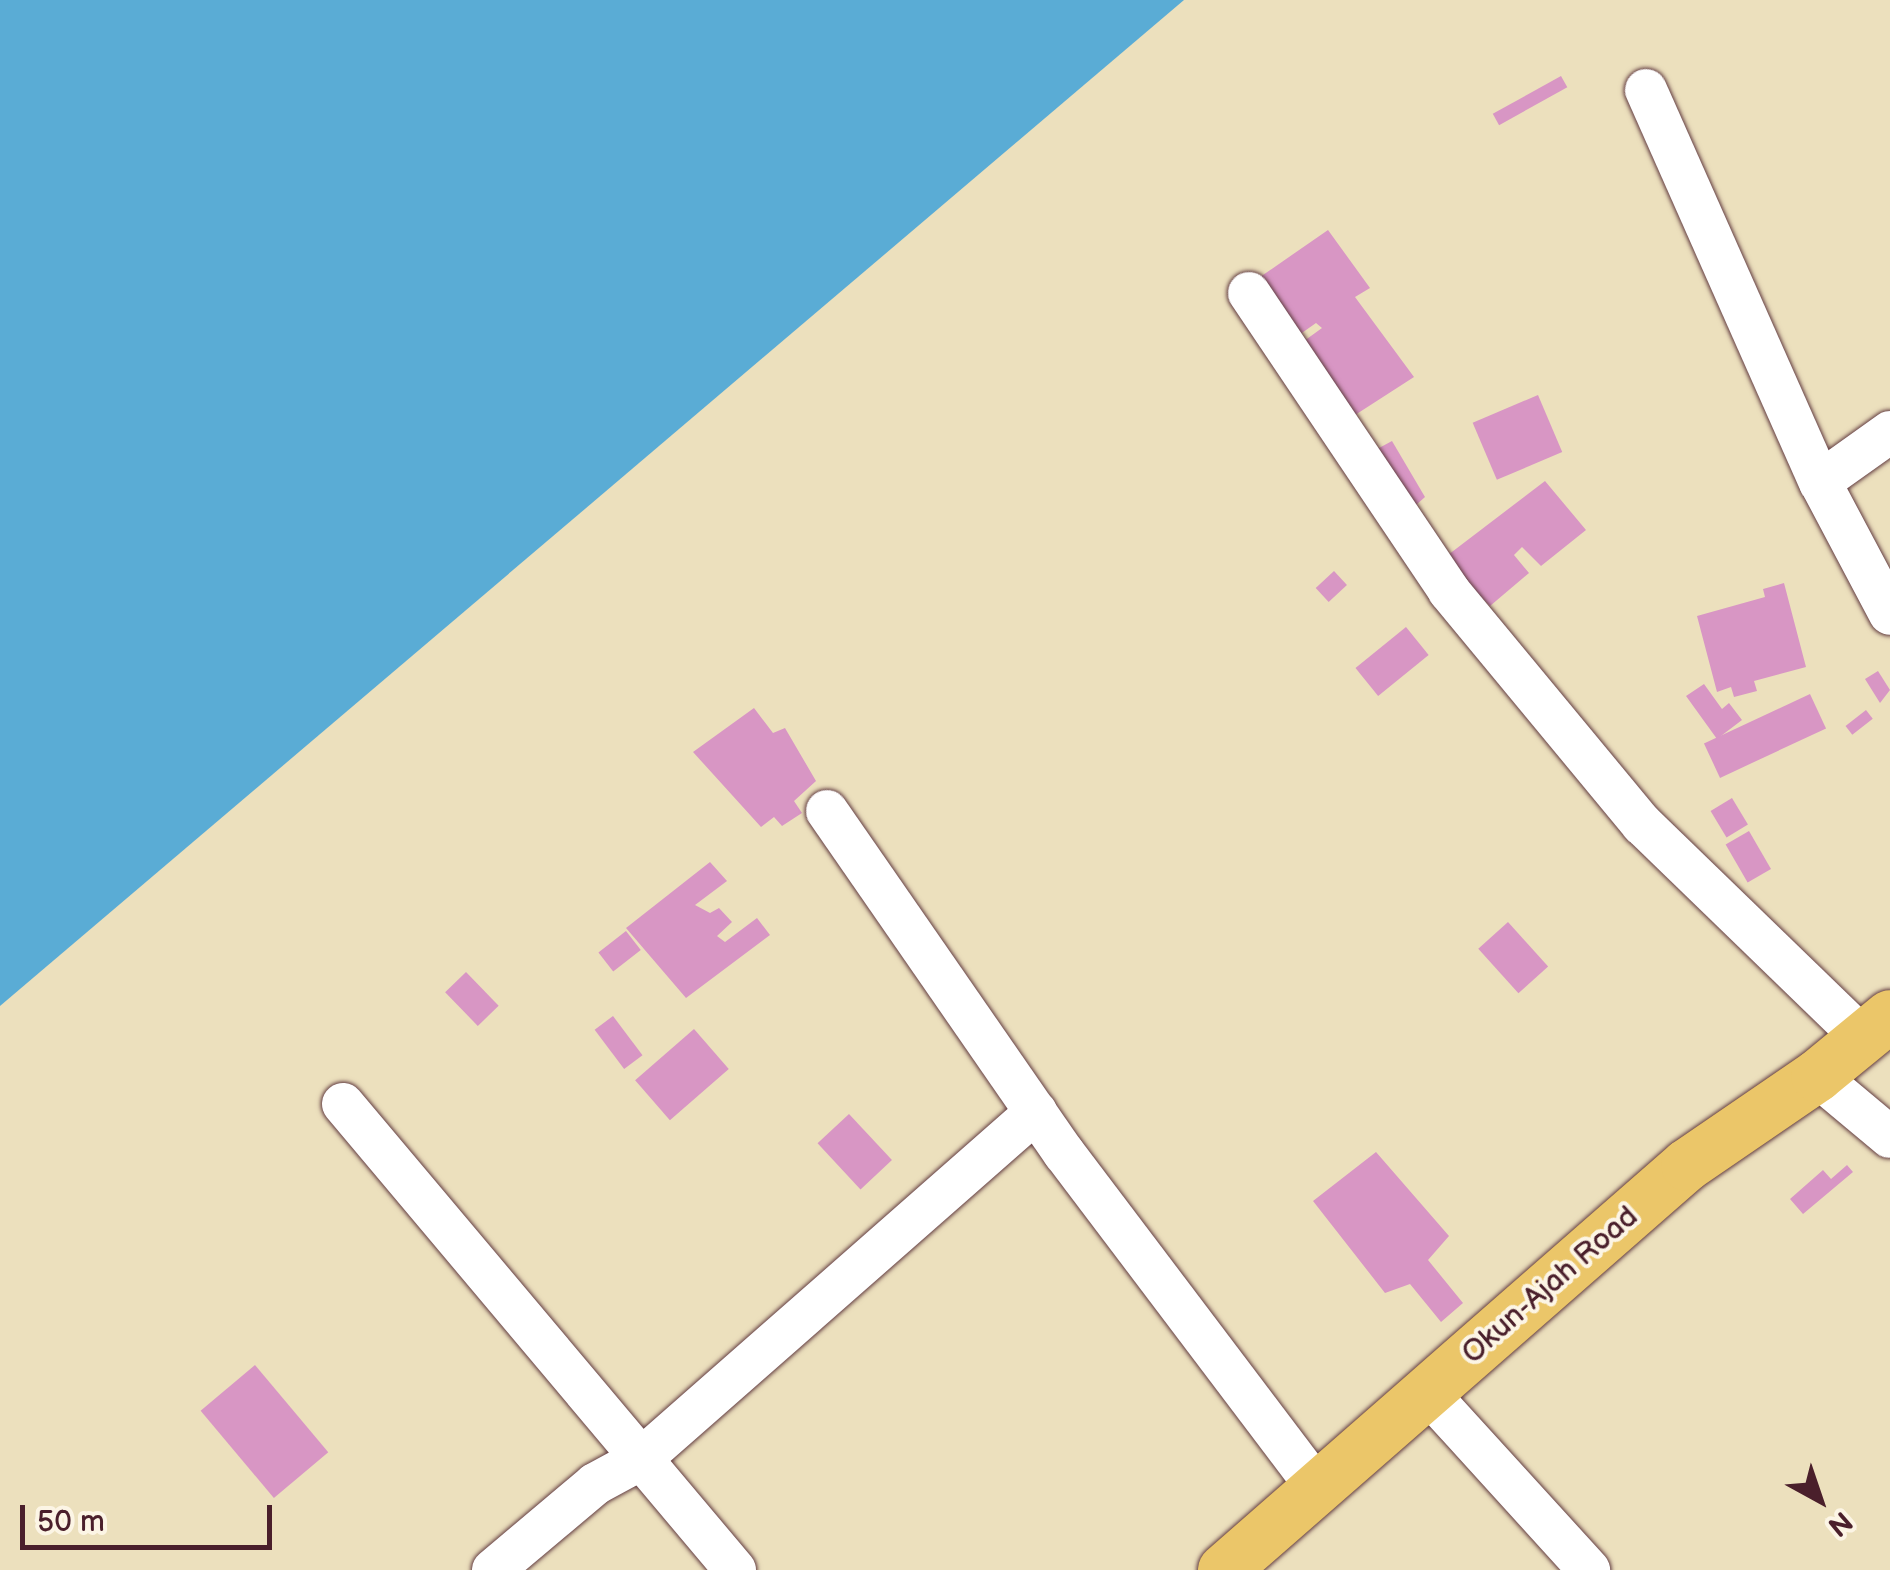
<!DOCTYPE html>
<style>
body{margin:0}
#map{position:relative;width:1890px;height:1570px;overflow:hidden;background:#ece0bd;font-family:"Balsamiq Sans",sans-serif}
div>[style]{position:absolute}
.water>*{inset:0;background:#5aacd5}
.building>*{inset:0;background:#d896c4;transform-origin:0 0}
.roads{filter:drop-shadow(0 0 2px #623c41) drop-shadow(0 0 2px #623c41)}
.minor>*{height:42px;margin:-21px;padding:0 21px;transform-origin:21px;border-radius:21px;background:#fff}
.major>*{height:52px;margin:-26px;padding:0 26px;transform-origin:26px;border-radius:26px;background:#ebc669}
span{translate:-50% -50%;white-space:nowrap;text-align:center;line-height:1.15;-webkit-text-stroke:8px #fcf5e5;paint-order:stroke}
.street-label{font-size:30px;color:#4a1f2b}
.north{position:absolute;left:1770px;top:1450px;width:100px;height:100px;-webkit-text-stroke:8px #fcf5e5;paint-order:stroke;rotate:140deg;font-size:28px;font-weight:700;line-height:40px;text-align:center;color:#4a1f2b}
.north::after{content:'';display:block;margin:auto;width:35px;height:45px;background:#4a1f2b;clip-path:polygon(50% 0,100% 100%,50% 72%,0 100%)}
.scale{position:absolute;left:20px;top:1505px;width:252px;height:45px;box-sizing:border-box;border:5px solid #4a1f2b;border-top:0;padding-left:12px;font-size:30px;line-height:35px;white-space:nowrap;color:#4a1f2b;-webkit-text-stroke:8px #fcf5e5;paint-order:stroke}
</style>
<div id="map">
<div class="water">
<div style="clip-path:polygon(0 0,1184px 0,0 1006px)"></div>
</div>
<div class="building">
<div style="left:1561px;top:76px;width:13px;height:78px;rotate:61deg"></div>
<div style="clip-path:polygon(1328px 230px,1370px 288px,1355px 297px,1414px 377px,1338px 426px,1293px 349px,1322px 328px,1316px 323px,1289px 342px,1250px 284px)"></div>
<div style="left:1538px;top:395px;width:62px;height:71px;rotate:67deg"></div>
<div style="clip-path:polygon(1392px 441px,1425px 497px,1407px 513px,1368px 454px)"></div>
<div style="clip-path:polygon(1545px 481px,1586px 530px,1541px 566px,1522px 547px,1514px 555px,1529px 573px,1490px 606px,1444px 558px)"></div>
<div style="left:1334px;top:571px;width:19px;height:25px;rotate:47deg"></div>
<div style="clip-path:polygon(1784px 583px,1806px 667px,1754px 681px,1757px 691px,1734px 697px,1731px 687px,1717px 692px,1697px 616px,1765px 597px,1763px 589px)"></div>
<div style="left:1406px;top:627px;width:36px;height:65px;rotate:51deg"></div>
<div style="clip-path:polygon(1878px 671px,1890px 690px,1880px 703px,1865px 679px)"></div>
<div style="clip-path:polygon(1704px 684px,1722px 709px,1729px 703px,1742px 720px,1717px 739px,1686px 696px)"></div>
<div style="left:1810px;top:694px;width:38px;height:117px;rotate:65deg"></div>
<div style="clip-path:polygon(754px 708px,773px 733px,785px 728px,816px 781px,794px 801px,802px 813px,782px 826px,774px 817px,761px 827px,693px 752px)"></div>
<div style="left:1866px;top:710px;width:11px;height:26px;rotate:52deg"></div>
<div style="left:1732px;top:798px;width:31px;height:25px;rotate:59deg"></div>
<div style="left:1749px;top:831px;width:44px;height:27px;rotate:60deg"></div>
<div style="clip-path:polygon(710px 862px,727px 881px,695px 905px,710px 913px,719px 908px,732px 922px,717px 936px,725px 942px,757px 918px,770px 935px,686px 998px,626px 928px)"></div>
<div style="left:1508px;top:922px;width:60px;height:40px;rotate:48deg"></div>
<div style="left:626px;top:931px;width:24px;height:35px;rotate:52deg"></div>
<div style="left:466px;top:972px;width:47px;height:29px;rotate:46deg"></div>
<div style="left:613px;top:1016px;width:49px;height:23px;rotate:53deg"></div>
<div style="left:694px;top:1029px;width:53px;height:78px;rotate:49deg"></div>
<div style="left:849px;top:1114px;width:63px;height:43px;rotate:47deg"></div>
<div style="clip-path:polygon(1376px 1152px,1449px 1236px,1428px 1260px,1463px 1303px,1441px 1322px,1410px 1284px,1385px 1293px,1313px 1201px)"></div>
<div style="clip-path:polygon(1847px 1165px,1853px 1172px,1803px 1214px,1790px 1199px,1823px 1170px,1831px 1179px)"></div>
<div style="left:255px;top:1365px;width:114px;height:71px;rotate:50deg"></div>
</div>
<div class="roads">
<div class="minor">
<div style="left:1646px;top:90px;width:429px;rotate:66.1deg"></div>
<div style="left:1820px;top:482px;width:149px;rotate:62.1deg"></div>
<div style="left:1249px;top:293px;width:359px;rotate:56.1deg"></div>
<div style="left:1449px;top:591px;width:303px;rotate:50.4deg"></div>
<div style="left:1642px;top:824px;width:308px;rotate:44.1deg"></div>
<div style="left:1820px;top:482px;width:86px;rotate:-35.5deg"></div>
<div style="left:827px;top:811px;width:416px;rotate:55.3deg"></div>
<div style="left:1064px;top:1153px;width:420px;rotate:52.9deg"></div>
<div style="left:1817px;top:1076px;width:95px;rotate:39.9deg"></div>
<div style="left:343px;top:1104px;width:609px;rotate:49.93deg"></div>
<div style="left:1427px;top:1392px;width:241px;rotate:47.7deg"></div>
<div style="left:493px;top:1570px;width:133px;rotate:-40.1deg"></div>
<div style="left:595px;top:1484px;width:52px;rotate:-28.5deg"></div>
<div style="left:641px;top:1459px;width:526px;rotate:-41.3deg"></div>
</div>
<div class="major">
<div style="left:1224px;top:1570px;width:615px;rotate:-41.18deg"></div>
<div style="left:1687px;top:1165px;width:158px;rotate:-34.4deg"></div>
<div style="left:1817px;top:1076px;width:94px;rotate:-39.4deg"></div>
</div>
</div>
<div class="street-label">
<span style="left:1550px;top:1285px;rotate:-41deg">Okun-Ajah Road</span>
</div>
<div class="north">N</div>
<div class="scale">50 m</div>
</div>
